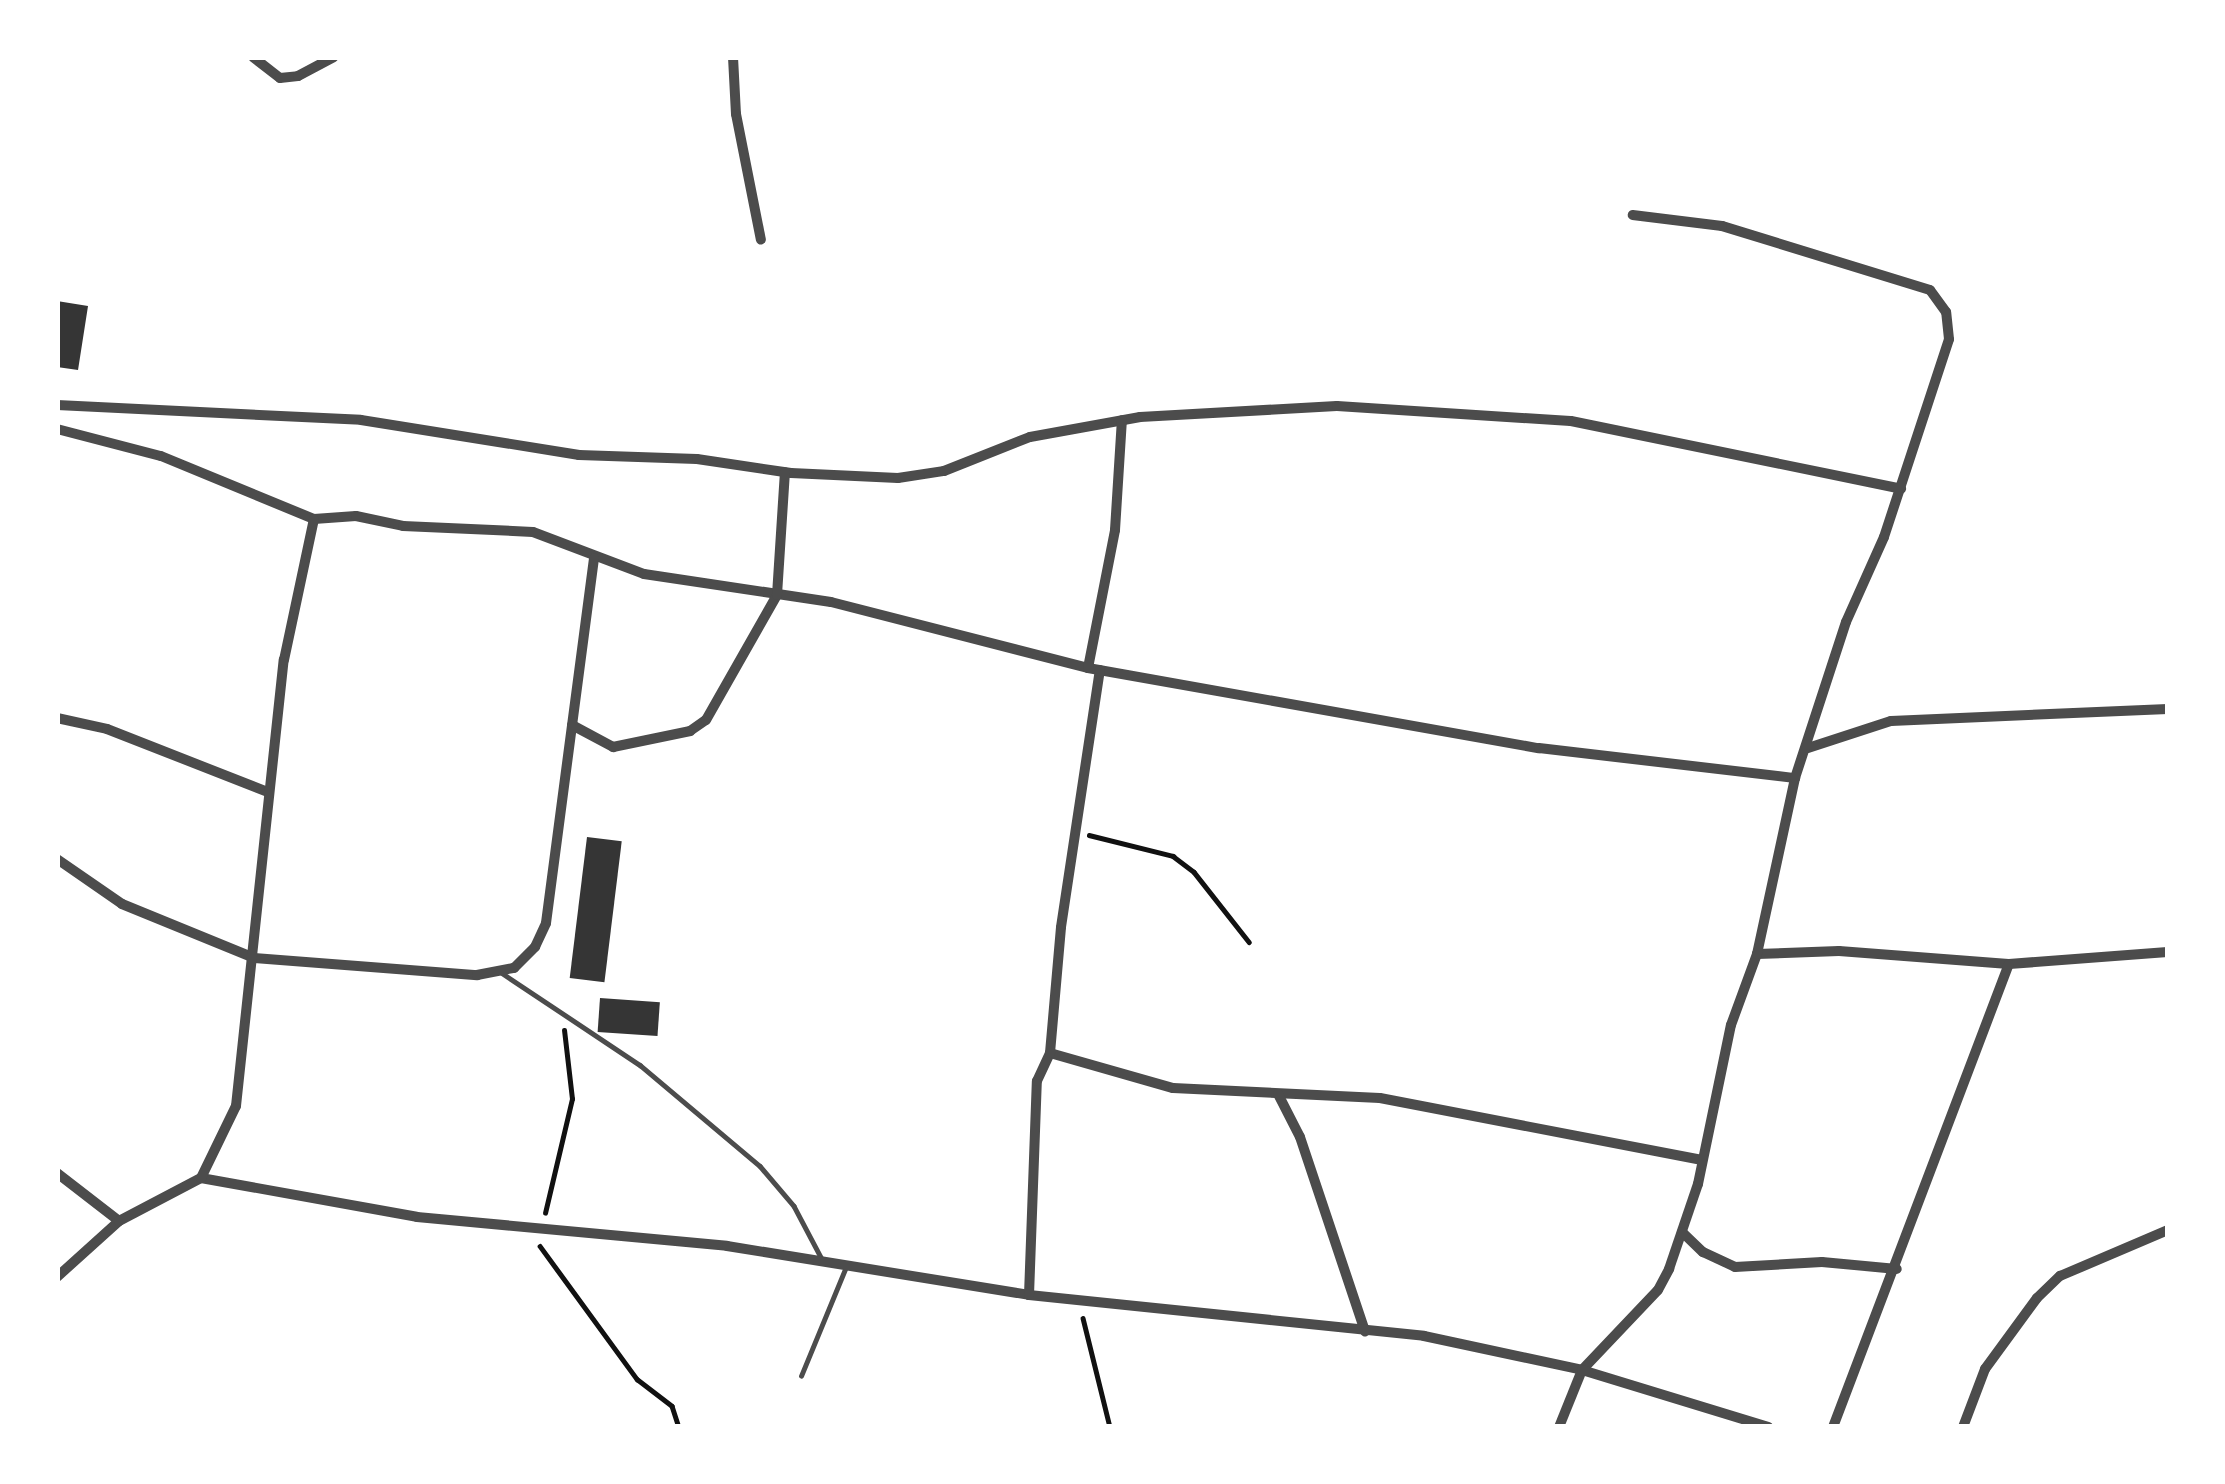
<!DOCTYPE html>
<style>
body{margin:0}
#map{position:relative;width:2225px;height:1484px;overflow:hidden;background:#fff;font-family:"PT Sans Narrow",sans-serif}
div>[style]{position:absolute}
.building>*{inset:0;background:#353535;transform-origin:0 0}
.path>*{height:4.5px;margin:-2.25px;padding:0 2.25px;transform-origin:2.25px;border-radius:2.25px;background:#111}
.service>*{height:4.5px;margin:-2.25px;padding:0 2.25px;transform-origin:2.25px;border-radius:2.25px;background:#4c4c4c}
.minor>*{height:10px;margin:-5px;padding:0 5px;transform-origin:5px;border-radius:5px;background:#4c4c4c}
span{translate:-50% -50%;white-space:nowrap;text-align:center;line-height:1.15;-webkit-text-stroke:10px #fff;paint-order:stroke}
.frame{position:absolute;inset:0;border:60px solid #fff;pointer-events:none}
</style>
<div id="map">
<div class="building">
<div style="clip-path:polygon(57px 301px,88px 306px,78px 370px,57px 367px)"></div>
<div style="left:587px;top:837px;width:35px;height:142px;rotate:7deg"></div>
<div style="left:600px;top:998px;width:60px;height:34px;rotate:4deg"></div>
</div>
<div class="path">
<div style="left:1089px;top:835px;width:87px;rotate:14deg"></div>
<div style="left:1173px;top:856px;width:26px;rotate:37deg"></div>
<div style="left:1194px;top:872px;width:89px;rotate:51.8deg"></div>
<div style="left:545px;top:1213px;width:117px;rotate:-76.7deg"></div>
<div style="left:572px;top:1099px;width:69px;rotate:-96.6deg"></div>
<div style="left:540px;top:1246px;width:165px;rotate:53.9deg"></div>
<div style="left:637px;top:1379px;width:44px;rotate:37.6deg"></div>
<div style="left:672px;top:1406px;width:22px;rotate:72deg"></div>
<div style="left:1083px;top:1318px;width:112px;rotate:76.1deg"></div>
</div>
<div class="service">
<div style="left:502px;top:973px;width:166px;rotate:33.7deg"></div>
<div style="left:640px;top:1065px;width:157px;rotate:40.1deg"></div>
<div style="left:760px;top:1166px;width:52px;rotate:49.6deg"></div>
<div style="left:794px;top:1206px;width:62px;rotate:62.2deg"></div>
<div style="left:801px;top:1376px;width:118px;rotate:-67.6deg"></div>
</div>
<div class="minor">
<div style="left:253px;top:57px;width:34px;rotate:38deg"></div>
<div style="left:280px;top:78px;width:18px;rotate:-6deg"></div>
<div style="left:298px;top:76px;width:40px;rotate:-28deg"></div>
<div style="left:733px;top:57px;width:57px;rotate:87deg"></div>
<div style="left:736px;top:114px;width:128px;rotate:78.8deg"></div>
<div style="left:57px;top:405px;width:304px;rotate:2.8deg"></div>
<div style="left:361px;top:420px;width:221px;rotate:9.1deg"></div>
<div style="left:579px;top:455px;width:118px;rotate:1.9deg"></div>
<div style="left:697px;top:459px;width:95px;rotate:8.5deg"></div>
<div style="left:791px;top:473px;width:107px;rotate:2.7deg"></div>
<div style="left:898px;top:478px;width:47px;rotate:-8.7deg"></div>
<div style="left:944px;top:471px;width:92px;rotate:-21.6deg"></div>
<div style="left:1030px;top:437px;width:112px;rotate:-10.3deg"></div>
<div style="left:1140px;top:417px;width:197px;rotate:-3.2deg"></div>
<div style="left:1337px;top:406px;width:234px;rotate:3.7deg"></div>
<div style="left:1571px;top:421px;width:337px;rotate:11.6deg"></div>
<div style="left:57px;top:429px;width:107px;rotate:14.6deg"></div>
<div style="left:161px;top:456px;width:165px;rotate:22.4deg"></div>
<div style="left:314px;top:519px;width:42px;rotate:-4.1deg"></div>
<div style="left:356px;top:516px;width:48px;rotate:12deg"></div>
<div style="left:403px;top:526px;width:130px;rotate:2.6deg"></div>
<div style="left:533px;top:532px;width:119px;rotate:20.7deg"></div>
<div style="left:644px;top:574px;width:189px;rotate:8.5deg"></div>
<div style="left:831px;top:602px;width:265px;rotate:14.4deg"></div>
<div style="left:1088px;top:668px;width:458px;rotate:10.1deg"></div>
<div style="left:1539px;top:748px;width:258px;rotate:6.7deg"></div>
<div style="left:1088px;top:668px;width:141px;rotate:-78.9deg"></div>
<div style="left:1115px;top:530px;width:110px;rotate:-86.4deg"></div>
<div style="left:57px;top:718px;width:51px;rotate:12.4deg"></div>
<div style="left:107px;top:729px;width:173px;rotate:21.4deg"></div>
<div style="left:572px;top:725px;width:47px;rotate:28.2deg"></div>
<div style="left:613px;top:747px;width:79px;rotate:-11.7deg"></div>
<div style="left:690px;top:731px;width:19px;rotate:-35deg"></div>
<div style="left:706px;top:720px;width:144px;rotate:-60.4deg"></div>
<div style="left:777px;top:595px;width:123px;rotate:-86.3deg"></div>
<div style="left:1808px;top:748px;width:87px;rotate:-18deg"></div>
<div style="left:1891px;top:721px;width:277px;rotate:-2.5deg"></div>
<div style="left:57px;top:859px;width:79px;rotate:34.7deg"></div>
<div style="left:122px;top:904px;width:143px;rotate:22.2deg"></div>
<div style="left:254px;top:958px;width:224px;rotate:4.4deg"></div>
<div style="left:477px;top:975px;width:38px;rotate:-11deg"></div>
<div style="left:514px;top:968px;width:30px;rotate:-45deg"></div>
<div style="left:535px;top:947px;width:26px;rotate:-65deg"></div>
<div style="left:546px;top:923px;width:368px;rotate:-82.5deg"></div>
<div style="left:1757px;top:954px;width:82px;rotate:-2.1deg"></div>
<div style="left:1839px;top:951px;width:170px;rotate:4.4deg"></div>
<div style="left:2009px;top:964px;width:159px;rotate:-4.3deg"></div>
<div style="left:1050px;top:1053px;width:128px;rotate:15.9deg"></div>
<div style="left:1173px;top:1088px;width:207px;rotate:2.8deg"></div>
<div style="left:1380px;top:1098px;width:328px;rotate:10.9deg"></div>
<div style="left:1278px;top:1094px;width:48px;rotate:62.9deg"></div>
<div style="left:1300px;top:1137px;width:205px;rotate:71.5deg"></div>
<div style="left:57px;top:1173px;width:78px;rotate:37.7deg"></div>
<div style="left:201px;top:1178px;width:219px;rotate:10.2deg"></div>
<div style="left:417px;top:1217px;width:311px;rotate:5.3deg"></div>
<div style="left:727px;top:1246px;width:306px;rotate:9.2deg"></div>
<div style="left:1029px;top:1295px;width:397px;rotate:5.9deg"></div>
<div style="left:1424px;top:1336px;width:162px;rotate:12.1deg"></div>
<div style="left:1582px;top:1370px;width:110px;rotate:-46.5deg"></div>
<div style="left:1658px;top:1290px;width:24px;rotate:-62deg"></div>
<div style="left:1669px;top:1269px;width:90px;rotate:-71.2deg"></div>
<div style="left:1698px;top:1184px;width:162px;rotate:-78.3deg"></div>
<div style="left:1731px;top:1025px;width:76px;rotate:-69.9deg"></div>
<div style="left:1757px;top:954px;width:180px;rotate:-77.8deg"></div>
<div style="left:1795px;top:778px;width:164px;rotate:-71.9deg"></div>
<div style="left:1846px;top:622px;width:93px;rotate:-65.9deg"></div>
<div style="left:1884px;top:537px;width:208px;rotate:-71.8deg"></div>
<div style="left:1949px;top:339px;width:27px;rotate:-96deg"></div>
<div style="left:1946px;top:312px;width:27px;rotate:-126deg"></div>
<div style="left:1930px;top:290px;width:218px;rotate:-162.9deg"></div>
<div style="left:1722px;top:226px;width:90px;rotate:-173deg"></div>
<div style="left:1682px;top:1232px;width:29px;rotate:44deg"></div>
<div style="left:1703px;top:1252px;width:35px;rotate:25deg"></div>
<div style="left:1735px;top:1267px;width:87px;rotate:-3.3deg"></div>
<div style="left:1822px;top:1262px;width:75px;rotate:5.3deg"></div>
<div style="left:57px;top:1277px;width:84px;rotate:-42.1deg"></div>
<div style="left:119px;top:1221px;width:93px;rotate:-27.7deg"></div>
<div style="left:201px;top:1178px;width:80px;rotate:-64.1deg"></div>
<div style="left:236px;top:1106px;width:449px;rotate:-83.9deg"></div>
<div style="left:284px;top:660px;width:144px;rotate:-78deg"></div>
<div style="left:1029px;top:1295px;width:214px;rotate:-87.9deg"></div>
<div style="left:1037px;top:1081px;width:31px;rotate:-65deg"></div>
<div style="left:1050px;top:1053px;width:126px;rotate:-85deg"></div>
<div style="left:1061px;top:927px;width:260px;rotate:-81.4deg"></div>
<div style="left:1559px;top:1427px;width:61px;rotate:-68deg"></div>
<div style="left:1582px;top:1370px;width:195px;rotate:17deg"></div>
<div style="left:1833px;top:1427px;width:495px;rotate:-69.2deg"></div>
<div style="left:1963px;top:1427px;width:62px;rotate:-69.2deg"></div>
<div style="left:1985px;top:1369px;width:88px;rotate:-53.8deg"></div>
<div style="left:2037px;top:1298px;width:32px;rotate:-44deg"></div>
<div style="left:2060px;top:1276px;width:117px;rotate:-23.1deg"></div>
</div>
<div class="frame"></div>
</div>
